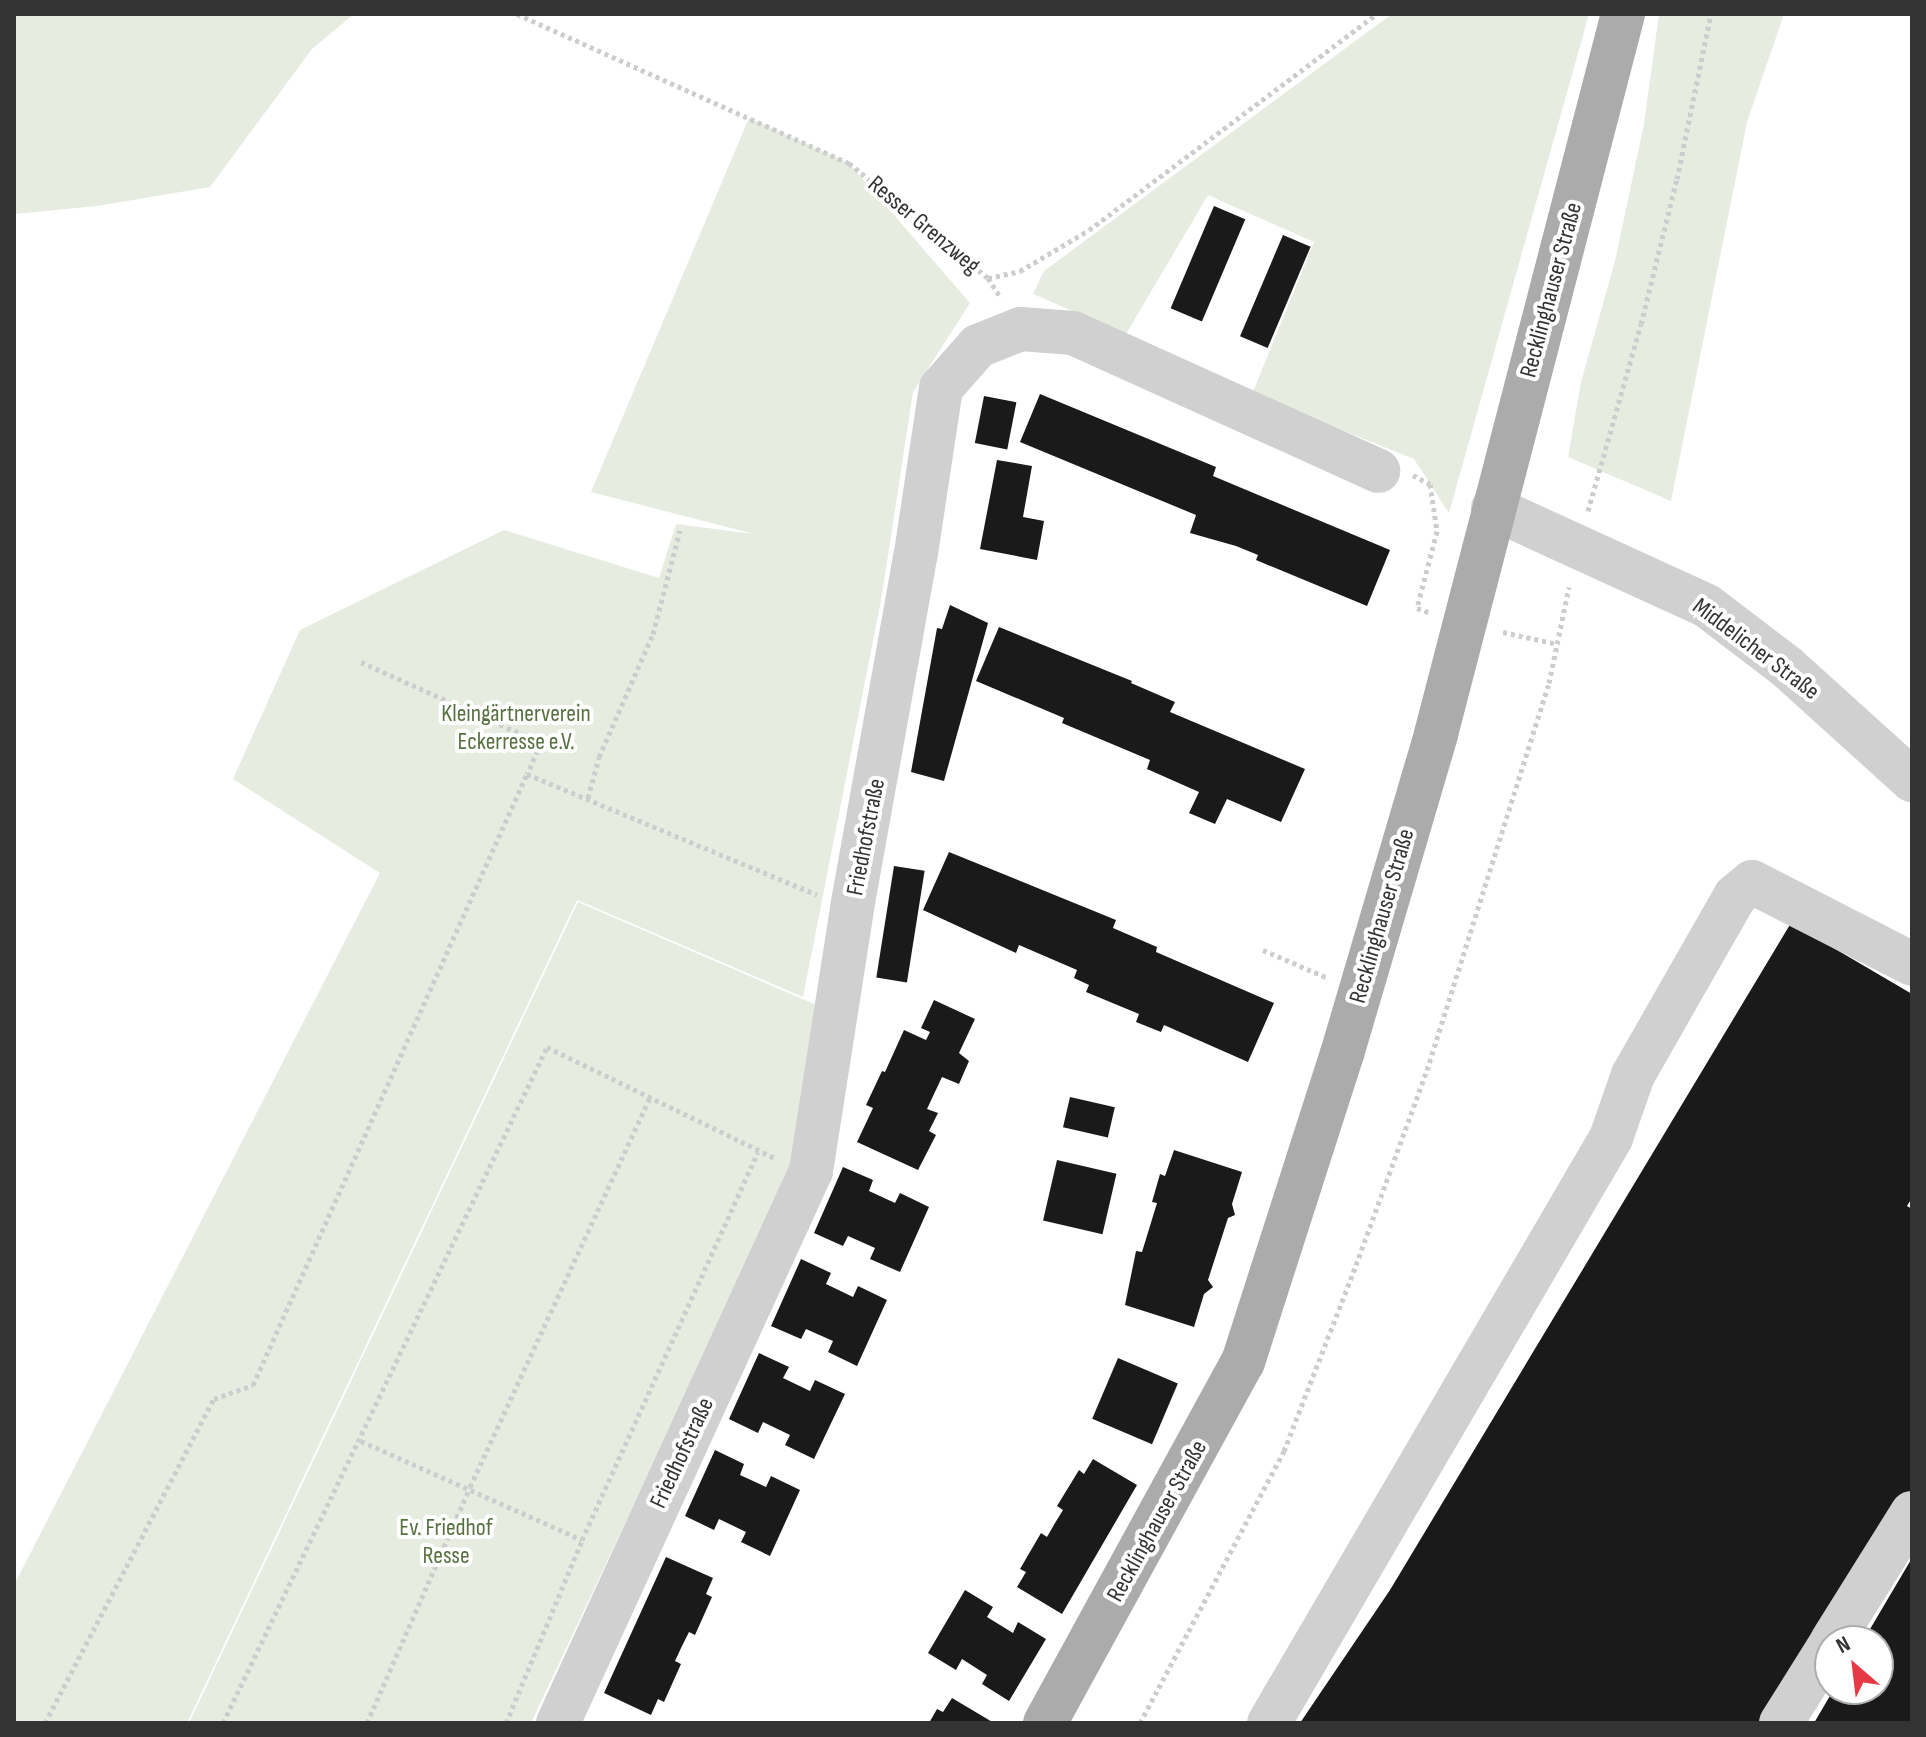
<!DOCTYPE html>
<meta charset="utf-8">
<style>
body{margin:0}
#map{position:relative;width:1926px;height:1737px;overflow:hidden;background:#fff;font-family:"Sofia Sans Condensed",sans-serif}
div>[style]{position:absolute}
.green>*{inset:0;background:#e6ecdf}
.building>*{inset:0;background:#1a1a1a;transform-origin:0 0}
.path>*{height:5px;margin-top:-2.5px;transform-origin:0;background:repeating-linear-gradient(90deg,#cdcdcd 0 4px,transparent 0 8px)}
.minor>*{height:44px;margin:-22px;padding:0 22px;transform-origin:22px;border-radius:22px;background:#d0d0d0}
.major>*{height:44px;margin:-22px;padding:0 22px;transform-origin:22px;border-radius:22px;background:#ababab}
span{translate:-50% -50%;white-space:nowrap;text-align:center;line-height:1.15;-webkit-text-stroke:8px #fff;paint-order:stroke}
.street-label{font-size:24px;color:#333}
.park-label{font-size:24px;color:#56703f}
.frame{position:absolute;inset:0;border:16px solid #333;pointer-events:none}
.north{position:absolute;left:1814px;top:1625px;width:80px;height:80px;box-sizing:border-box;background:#fff;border:2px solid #adadad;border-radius:50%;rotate:332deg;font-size:22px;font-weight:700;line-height:32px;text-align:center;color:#333}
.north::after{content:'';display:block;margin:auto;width:28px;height:36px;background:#e63946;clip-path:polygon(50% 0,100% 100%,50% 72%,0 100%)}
</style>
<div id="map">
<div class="green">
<div style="clip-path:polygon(14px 14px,354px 14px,312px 49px,210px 187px,97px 206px,14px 214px)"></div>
<div style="clip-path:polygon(1392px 14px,1589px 14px,1449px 513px,1414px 459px,1252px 394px,1314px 242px,1208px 195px,1126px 334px,1033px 294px,1044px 271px)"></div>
<div style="clip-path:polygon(1659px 14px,1784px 14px,1747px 122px,1671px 501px,1568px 457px,1581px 382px,1615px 261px,1644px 124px)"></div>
<div style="clip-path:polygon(749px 118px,849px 163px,970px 303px,913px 392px,882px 595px,803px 997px,577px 900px,187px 1723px,14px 1723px,14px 1585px,380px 873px,233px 779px,300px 630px,504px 530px,659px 578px,676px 524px,754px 534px,591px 492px)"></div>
<div style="clip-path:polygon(578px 902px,828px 1010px,796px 1160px,531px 1723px,189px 1723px)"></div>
</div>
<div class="building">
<div style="left:1214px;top:206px;width:34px;height:111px;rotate:23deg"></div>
<div style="left:1283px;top:235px;width:30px;height:110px;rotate:23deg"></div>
<div style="clip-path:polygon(1040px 394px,1216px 467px,1213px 476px,1390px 550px,1367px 606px,1256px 560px,1258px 555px,1236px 546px,1190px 533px,1196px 515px,1020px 442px)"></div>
<div style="left:984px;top:396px;width:33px;height:48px;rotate:11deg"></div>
<div style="clip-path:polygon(997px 460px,1032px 466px,1023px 517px,1044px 521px,1037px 560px,980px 549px)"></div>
<div style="clip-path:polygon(950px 605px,988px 623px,944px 781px,911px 772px,937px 628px,942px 629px)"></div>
<div style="clip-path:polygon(999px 627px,1132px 681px,1131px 683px,1175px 702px,1170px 712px,1305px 769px,1281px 822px,1227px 799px,1215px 824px,1189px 813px,1199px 792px,1147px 769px,1150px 760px,1062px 723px,1064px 718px,976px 681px)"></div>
<div style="clip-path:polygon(949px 852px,1116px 920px,1113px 928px,1157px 947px,1156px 952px,1274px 1003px,1248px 1062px,1164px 1025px,1161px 1032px,1136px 1022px,1139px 1014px,1086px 992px,1089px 985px,1074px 978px,1077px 970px,1019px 945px,1016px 953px,923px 910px)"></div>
<div style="left:894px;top:866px;width:31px;height:113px;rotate:9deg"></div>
<div style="clip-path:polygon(1791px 923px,1912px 994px,1912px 1198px,1907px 1206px,1912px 1209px,1912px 1490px,1771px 1723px,1300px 1723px,1390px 1590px)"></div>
<div style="clip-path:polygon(934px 1000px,975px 1019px,959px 1053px,969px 1061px,959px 1084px,942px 1077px,927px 1109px,938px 1113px,929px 1131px,936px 1135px,918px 1170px,857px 1142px,873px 1108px,866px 1105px,882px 1071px,885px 1072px,904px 1030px,926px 1040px,930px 1032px,921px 1028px)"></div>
<div style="left:1070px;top:1097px;width:46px;height:31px;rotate:13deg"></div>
<div style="clip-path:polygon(1174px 1150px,1242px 1172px,1232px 1204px,1235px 1215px,1228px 1218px,1208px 1280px,1213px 1287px,1204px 1294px,1194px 1327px,1125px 1305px,1136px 1251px,1142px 1252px,1157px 1203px,1152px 1202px,1160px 1174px,1165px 1176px)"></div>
<div style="left:1057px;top:1160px;width:61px;height:62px;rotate:13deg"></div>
<div style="clip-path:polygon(843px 1167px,873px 1180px,869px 1191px,895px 1203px,900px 1193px,929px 1207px,900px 1272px,870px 1259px,875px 1248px,848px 1236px,843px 1246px,814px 1233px)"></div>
<div style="clip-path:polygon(801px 1259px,831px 1273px,826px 1284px,853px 1297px,858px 1286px,887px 1300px,857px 1366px,828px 1352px,833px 1341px,806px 1329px,801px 1339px,771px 1326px)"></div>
<div style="clip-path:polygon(759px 1353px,789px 1367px,783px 1378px,810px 1391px,815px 1380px,845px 1394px,814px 1459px,785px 1445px,790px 1435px,763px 1422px,758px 1433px,729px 1419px)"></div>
<div style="left:1118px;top:1358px;width:65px;height:66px;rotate:23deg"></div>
<div style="clip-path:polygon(715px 1450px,744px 1464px,740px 1475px,766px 1487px,771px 1476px,800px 1490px,770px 1556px,741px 1542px,746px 1532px,719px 1519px,714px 1530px,685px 1516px)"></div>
<div style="clip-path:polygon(1093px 1459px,1137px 1485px,1062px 1614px,1017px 1587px,1026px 1572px,1020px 1569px,1041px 1533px,1047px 1537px,1055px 1523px,1063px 1510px,1057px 1506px,1079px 1470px,1084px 1474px)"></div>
<div style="clip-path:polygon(666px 1557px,713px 1578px,706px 1594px,712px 1597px,695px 1635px,689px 1632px,682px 1646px,675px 1661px,681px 1664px,664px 1702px,658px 1699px,651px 1715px,604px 1693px)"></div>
<div style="clip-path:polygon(1912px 1558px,1912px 1723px,1814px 1723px,1834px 1689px,1878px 1689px,1878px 1641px,1863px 1641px)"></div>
<div style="clip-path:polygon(965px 1590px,993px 1607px,987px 1617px,1013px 1633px,1018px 1622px,1046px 1639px,1009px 1701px,982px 1684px,987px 1675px,962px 1659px,956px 1670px,928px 1653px)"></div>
<div style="clip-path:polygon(952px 1698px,994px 1723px,929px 1723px,937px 1709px,943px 1712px)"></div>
</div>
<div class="path">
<div style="left:517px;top:14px;width:364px;rotate:24.2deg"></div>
<div style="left:849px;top:163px;width:180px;rotate:39.6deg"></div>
<div style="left:988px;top:278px;width:33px;rotate:-12deg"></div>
<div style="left:1020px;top:271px;width:80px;rotate:-30.7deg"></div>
<div style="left:1089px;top:230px;width:360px;rotate:-36.9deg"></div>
<div style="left:988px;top:278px;width:24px;rotate:57deg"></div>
<div style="left:1413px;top:475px;width:19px;rotate:28deg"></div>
<div style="left:1430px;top:484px;width:48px;rotate:81.5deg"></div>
<div style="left:1437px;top:531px;width:80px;rotate:104.6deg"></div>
<div style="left:1417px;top:608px;width:12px;rotate:20deg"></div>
<div style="left:1588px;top:511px;width:194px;rotate:-74.2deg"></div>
<div style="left:1641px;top:324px;width:149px;rotate:-76.1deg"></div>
<div style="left:1677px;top:179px;width:168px;rotate:-78.4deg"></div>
<div style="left:1503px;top:632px;width:55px;rotate:12.5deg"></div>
<div style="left:361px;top:662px;width:197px;rotate:24.2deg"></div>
<div style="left:541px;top:743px;width:34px;rotate:114deg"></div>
<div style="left:588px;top:798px;width:42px;rotate:-75deg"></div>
<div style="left:599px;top:757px;width:134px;rotate:-66.3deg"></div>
<div style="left:653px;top:634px;width:107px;rotate:-75.4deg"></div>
<div style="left:1263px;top:950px;width:69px;rotate:23.2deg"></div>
<div style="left:361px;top:1441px;width:242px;rotate:24.1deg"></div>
<div style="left:45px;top:1723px;width:365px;rotate:-62.5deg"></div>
<div style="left:214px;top:1399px;width:41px;rotate:-19.7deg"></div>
<div style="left:253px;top:1385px;width:670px;rotate:-65.85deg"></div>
<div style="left:527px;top:774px;width:314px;rotate:22.6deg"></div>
<div style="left:223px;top:1723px;width:750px;rotate:-64.39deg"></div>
<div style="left:547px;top:1047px;width:254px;rotate:26deg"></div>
<div style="left:367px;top:1723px;width:257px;rotate:-66.4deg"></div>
<div style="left:470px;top:1487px;width:429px;rotate:-65.2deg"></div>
<div style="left:506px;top:1723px;width:198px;rotate:-67.4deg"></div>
<div style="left:582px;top:1540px;width:426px;rotate:-65.6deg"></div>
<div style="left:1140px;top:1723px;width:308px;rotate:-62.1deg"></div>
<div style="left:1284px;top:1451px;width:199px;rotate:-68.8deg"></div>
<div style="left:1356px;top:1265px;width:208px;rotate:-70deg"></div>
<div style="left:1427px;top:1070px;width:406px;rotate:-72.5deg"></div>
<div style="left:1549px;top:683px;width:98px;rotate:-78.2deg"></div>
</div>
<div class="minor">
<div style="left:1493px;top:508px;width:235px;rotate:24.6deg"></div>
<div style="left:1707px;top:606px;width:101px;rotate:37.3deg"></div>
<div style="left:1787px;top:667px;width:169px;rotate:42.1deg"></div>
<div style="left:1832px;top:1641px;width:151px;rotate:-58deg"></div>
<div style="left:558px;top:1723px;width:607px;rotate:-65.38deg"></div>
<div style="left:811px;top:1171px;width:266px;rotate:-81.1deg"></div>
<div style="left:852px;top:908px;width:361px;rotate:-79.8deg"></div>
<div style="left:916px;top:553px;width:167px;rotate:-81.4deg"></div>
<div style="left:941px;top:388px;width:56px;rotate:-48.6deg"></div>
<div style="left:978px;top:346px;width:46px;rotate:-21.6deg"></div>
<div style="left:1021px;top:329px;width:52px;rotate:4.4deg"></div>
<div style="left:1073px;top:333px;width:335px;rotate:24.3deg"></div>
<div style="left:1269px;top:1723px;width:678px;rotate:-59.69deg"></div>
<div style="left:1611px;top:1138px;width:67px;rotate:-70.8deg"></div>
<div style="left:1633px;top:1075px;width:206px;rotate:-60.3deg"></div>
<div style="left:1735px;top:896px;width:22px;rotate:-39deg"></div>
<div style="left:1752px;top:882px;width:180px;rotate:27.1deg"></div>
<div style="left:1781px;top:1723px;width:92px;rotate:-57.9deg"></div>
</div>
<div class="major">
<div style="left:1045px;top:1723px;width:412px;rotate:-61.3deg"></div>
<div style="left:1243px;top:1362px;width:324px;rotate:-72.2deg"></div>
<div style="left:1342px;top:1054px;width:334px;rotate:-73.6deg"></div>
<div style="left:1436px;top:734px;width:744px;rotate:-75.44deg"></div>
</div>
<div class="street-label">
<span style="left:924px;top:225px;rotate:40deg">Resser Grenzweg</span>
<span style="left:1551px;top:290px;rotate:-75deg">Recklinghauser Straße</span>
<span style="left:1756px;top:649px;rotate:37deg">Middelicher Straße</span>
<span style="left:866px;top:837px;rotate:-79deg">Friedhofstraße</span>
<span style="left:1382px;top:916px;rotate:-74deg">Recklinghauser Straße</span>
<span style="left:682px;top:1453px;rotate:-65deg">Friedhofstraße</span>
<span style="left:1157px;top:1521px;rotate:-61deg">Recklinghauser Straße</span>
</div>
<div class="park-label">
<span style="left:516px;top:728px">Kleingärtnerverein<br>Eckerresse e.V.</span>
<span style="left:446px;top:1542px">Ev. Friedhof<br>Resse</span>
</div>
<div class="frame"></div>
<div class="north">N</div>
</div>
